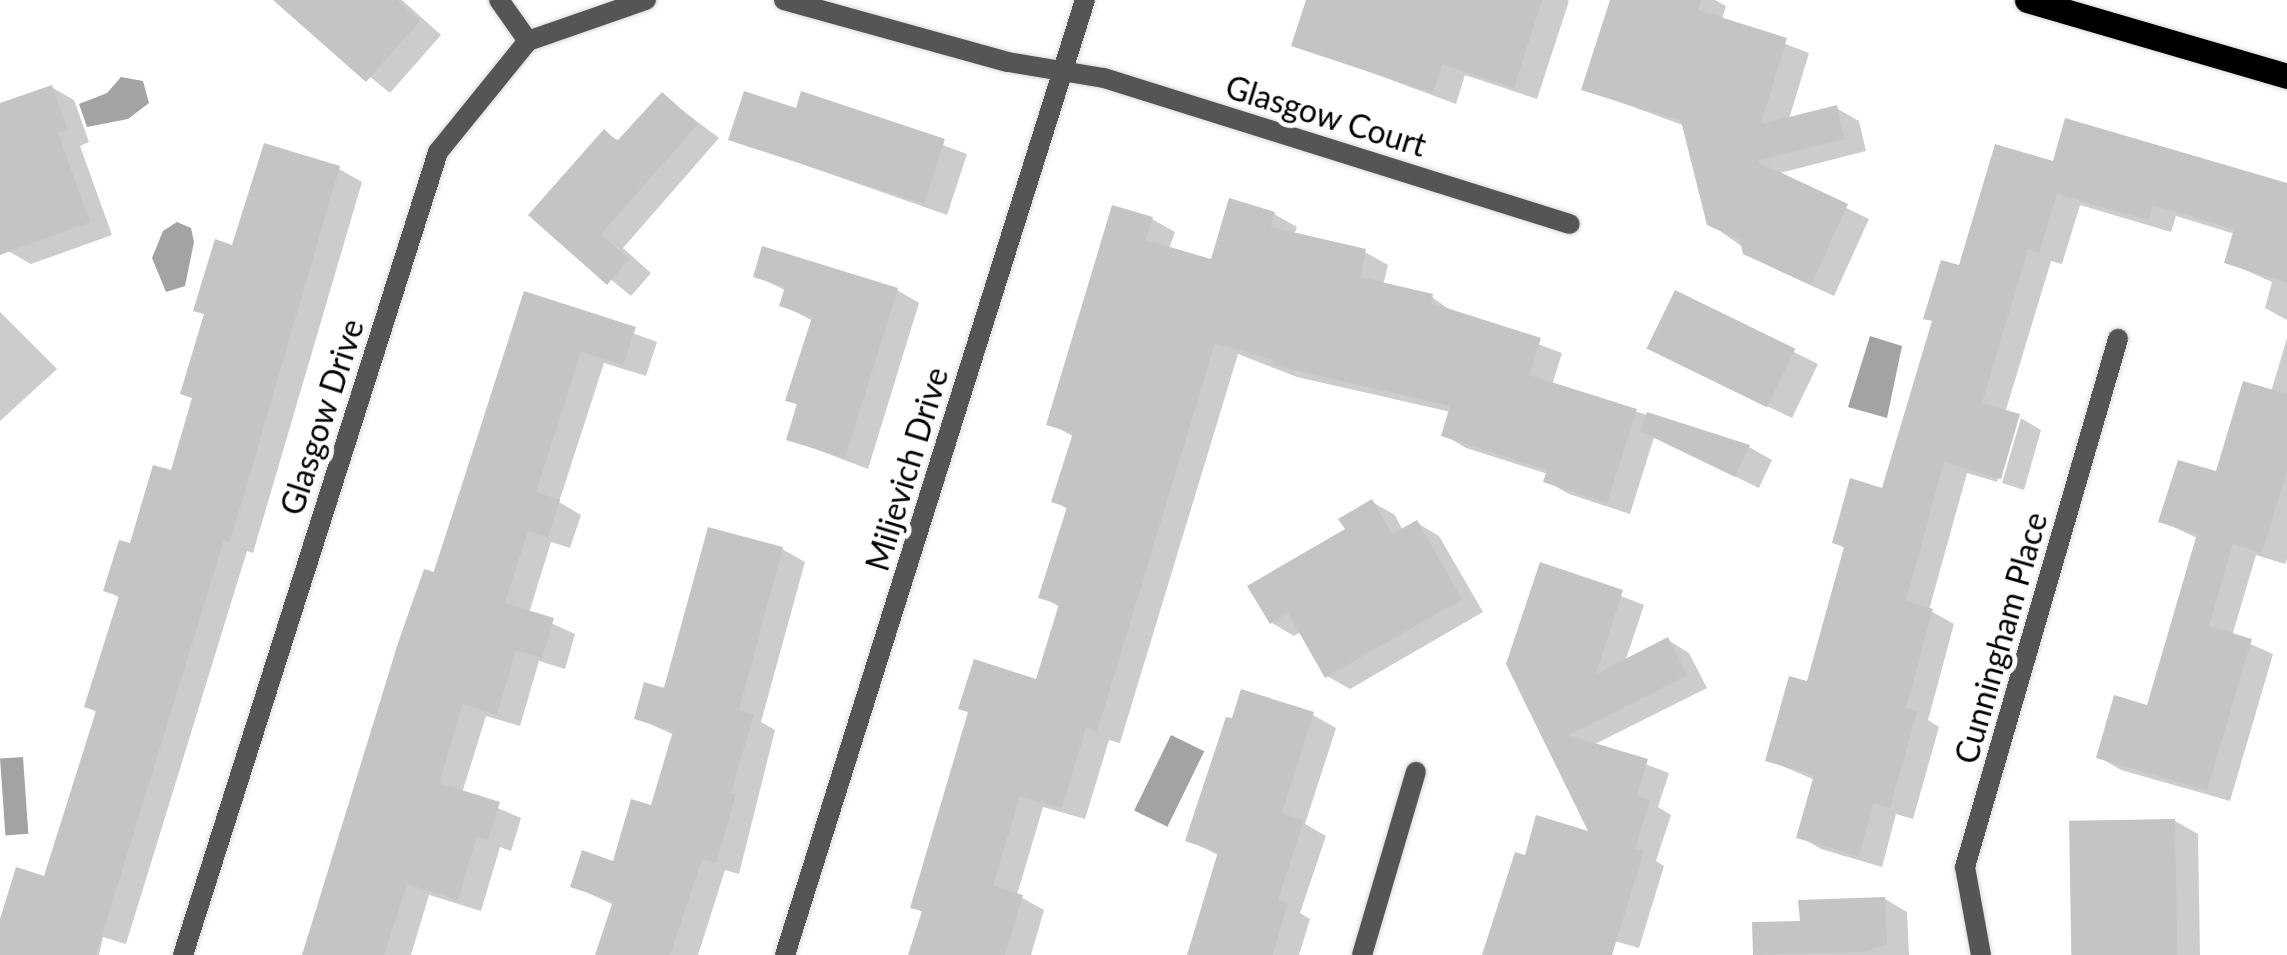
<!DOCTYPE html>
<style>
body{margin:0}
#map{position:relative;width:2287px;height:955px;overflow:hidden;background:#fff;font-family:Lato,sans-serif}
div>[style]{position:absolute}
.water>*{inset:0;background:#a3a3a3;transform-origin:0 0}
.shadow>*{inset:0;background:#0003}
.building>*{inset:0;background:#c4c4c4;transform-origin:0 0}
.roads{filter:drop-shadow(0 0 2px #dbdbdb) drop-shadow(0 0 2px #dbdbdb)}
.minor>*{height:20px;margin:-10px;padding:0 10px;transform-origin:10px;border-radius:10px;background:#555}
.primary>*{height:25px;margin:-12.5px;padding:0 12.5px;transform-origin:12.5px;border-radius:12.5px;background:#000}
span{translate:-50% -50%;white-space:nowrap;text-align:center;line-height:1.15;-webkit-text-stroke:10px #fff;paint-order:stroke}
.street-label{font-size:32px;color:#000}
</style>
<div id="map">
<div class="water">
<div style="clip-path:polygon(121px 77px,143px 81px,149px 103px,128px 119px,87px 127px,79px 104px,107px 93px)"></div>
<div style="clip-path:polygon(177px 222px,191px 228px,194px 242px,185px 286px,166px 292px,152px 258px,163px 231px)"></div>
<div style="clip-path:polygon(1870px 336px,1902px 346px,1887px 418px,1848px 407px)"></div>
<div style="left:1171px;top:735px;width:37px;height:84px;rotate:26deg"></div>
<div style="left:23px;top:757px;width:77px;height:23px;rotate:86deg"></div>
</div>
<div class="shadow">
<div style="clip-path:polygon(276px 0,402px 0,441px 35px,390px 93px)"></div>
<div style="clip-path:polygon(1308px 0,1567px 0,1569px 1px,1537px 99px,1465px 75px,1456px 104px,1294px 44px)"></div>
<div style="clip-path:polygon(1612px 0,1715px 0,1726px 6px,1722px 20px,1809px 53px,1789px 119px,1836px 108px,1859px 121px,1866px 151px,1776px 174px,1869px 219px,1834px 296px,1769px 266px,1709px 223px,1685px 126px,1584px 89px)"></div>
<div style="clip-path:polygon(51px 87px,74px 100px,89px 142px,80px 146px,112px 235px,31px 264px,8px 251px,0 229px,0 106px)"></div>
<div style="clip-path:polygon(803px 94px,967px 154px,947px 215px,731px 139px,798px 111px)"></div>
<div style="clip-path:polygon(662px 95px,719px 138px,623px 248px,651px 273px,631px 296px,532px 215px,604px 132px,621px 142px)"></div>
<div style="clip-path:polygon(2054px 164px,2287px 186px,2287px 320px,2265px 308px,2272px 282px,2227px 262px,2235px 234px,2176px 216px,2171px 232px,2080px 205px,2062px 264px,2051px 261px,2005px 413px,2019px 417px,2041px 430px,2024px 490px,2002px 483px,2021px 418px,2016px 418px,1997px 482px,1967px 473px,1929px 610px,1954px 624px,1928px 720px,1939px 727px,1913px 819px,1896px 814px,1882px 867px,1821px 849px,1799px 836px,1815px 780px,1768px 760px,1809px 684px,1846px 549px,1835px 542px,1884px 491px,1960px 268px)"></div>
<div style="clip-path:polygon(339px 169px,362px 182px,253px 553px,247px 551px,126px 944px,103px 937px,99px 955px,0 955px,0 943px,45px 879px,98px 713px,87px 706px,120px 598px,106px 590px,173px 473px,194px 399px,183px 393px,206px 315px,196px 310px,234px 248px)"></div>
<div style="clip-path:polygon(1274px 214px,1297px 227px,1294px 235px,1365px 252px,1388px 265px,1383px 285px,1432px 297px,1454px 313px,1562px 353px,1552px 385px,1749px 447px,1772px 460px,1759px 488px,1654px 437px,1630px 514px,1569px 494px,1546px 481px,1548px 474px,1466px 448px,1444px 435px,1451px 412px,1297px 377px,1238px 354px,1120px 743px,1109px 740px,1085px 819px,1043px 807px,1017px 895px,1044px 910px,1031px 955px,911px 955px,924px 913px,913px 907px,1038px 682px,1061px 608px,1041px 596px,1069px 510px,1054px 501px,1074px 437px,1049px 423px,1152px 219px,1175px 232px,1169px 249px,1213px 263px)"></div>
<div style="clip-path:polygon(756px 276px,897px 290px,919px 303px,868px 469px,789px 439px,799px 406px,788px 400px,813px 321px,782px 305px,787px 291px)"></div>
<div style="clip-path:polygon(526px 294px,657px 342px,646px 376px,604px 363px,559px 502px,581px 515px,570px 548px,551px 542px,529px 613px,575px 634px,565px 669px,539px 661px,520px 726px,486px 716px,462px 793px,521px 818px,511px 851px,500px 847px,481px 911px,429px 895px,411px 955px,306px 955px)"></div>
<div style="clip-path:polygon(1676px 294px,1818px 364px,1792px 418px,1673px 361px)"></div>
<div style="clip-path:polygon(0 312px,57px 369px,0 421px)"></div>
<div style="clip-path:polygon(2287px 338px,2287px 559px,2285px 564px,2256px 555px,2232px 636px,2273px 654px,2230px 801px,2121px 770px,2099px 757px,2148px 708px,2199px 539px,2161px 521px,2218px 474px,2271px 392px)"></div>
<div style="clip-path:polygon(1372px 502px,1395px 515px,1403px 531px,1417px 523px,1439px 536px,1483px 612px,1350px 689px,1327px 676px,1302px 631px,1294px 636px,1272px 623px)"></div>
<div style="clip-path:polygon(782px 549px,805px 562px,761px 722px,775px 730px,739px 874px,725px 870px,698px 955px,598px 955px,614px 905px,573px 886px,615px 864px,653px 808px,674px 735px,637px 718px)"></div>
<div style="clip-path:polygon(1541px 565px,1644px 605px,1625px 662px,1668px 640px,1689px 653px,1707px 688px,1593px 745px,1669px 773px,1658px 807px,1671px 815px,1656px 861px,1664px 866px,1639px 948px,1587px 933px,1580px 955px,1483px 955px,1527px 858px,1592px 835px,1508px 664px)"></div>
<div style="clip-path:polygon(1313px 715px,1336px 728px,1305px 824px,1326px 836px,1300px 913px,1310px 919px,1299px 955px,1189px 955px,1220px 856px,1188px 840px)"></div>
<div style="clip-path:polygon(2175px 821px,2198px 834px,2200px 955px,2079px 955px)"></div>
<div style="clip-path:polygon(1885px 899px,1907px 912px,1909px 955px,1756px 955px,1754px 925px,1802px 923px)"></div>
</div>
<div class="building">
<div style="clip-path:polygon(273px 0,397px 0,420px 21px,366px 82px)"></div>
<div style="clip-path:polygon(1306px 0,1542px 0,1514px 88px,1442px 64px,1433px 93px,1291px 46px)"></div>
<div style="clip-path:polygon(1610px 0,1701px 0,1698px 10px,1787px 38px,1761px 124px,1837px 105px,1844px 139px,1756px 161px,1848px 204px,1811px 285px,1743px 254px,1740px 240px,1707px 225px,1681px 121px,1581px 90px)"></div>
<div style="clip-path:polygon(52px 85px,68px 130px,58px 133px,90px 222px,0 255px,0 103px)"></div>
<div style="clip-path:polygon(744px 91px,796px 108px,801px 91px,945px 139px,924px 204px,728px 140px)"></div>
<div style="clip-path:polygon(662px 92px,698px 124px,601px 234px,629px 259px,607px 285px,528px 215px,604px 129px,617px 141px)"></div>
<div style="clip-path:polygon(2065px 118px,2287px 183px,2287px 283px,2224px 263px,2234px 229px,2153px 205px,2148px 220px,2057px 194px,2039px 253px,2028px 249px,1982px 403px,2020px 414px,2001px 479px,1944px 462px,1906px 601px,1933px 609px,1906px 708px,1917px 711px,1890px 808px,1873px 803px,1859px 856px,1796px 838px,1814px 775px,1765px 761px,1789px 676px,1807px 681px,1844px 547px,1832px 543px,1850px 478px,1882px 488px,1932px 321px,1923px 319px,1941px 260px,1959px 265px,1995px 144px,2053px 161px)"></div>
<div style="clip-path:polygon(264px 143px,340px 166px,230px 542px,224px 540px,96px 955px,0 955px,0 919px,16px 867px,44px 876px,96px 711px,84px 707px,119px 596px,103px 591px,119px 540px,130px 543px,153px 465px,171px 470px,192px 398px,180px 394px,204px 314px,193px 311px,215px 239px,232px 245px)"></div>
<div style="clip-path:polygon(1229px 198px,1275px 212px,1271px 227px,1366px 249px,1360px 277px,1433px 294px,1431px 303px,1541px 338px,1529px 375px,1637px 409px,1607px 503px,1543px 482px,1547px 470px,1441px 436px,1450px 406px,1272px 365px,1273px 360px,1215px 343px,1097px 732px,1086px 728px,1062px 808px,1020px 796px,993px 886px,1023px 895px,1005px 955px,908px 955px,922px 911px,910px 908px,968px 712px,958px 709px,974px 659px,1036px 679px,1059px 604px,1038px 598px,1067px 507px,1051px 502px,1073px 433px,1046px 425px,1112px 205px,1153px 217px,1146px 240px,1211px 259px)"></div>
<div style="clip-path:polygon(762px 246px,898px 288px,845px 458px,786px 440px,797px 404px,785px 401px,812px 317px,779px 306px,785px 287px,753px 277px)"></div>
<div style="left:1675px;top:290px;width:134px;height:65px;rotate:26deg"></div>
<div style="clip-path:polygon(524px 291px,636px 327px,623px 365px,581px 352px,536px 492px,560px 500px,548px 537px,528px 531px,505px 603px,554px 618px,542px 658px,516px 650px,497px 715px,463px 704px,439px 783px,500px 802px,488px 840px,477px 836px,458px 900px,407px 884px,384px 955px,302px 955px,398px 643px,424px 569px,434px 572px)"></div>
<div style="clip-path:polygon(2243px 381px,2287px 394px,2287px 471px,2262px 553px,2233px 544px,2209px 626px,2252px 639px,2207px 790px,2096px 758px,2114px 695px,2147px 705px,2197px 534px,2158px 522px,2178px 460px,2216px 471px)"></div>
<div style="clip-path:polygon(1647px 412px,1750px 445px,1735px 477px,1640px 431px)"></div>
<div style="clip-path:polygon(1372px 499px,1392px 534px,1417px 520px,1462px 599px,1325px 678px,1288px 613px,1270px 624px,1247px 586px,1345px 529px,1338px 519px)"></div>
<div style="clip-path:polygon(708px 527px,783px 547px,739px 710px,754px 714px,731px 793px,736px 794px,716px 863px,702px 859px,670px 955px,595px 955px,613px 901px,570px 887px,582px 850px,613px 861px,631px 799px,651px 805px,673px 731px,634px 719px,644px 682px,664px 688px)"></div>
<div style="clip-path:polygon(1540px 562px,1623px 590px,1596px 674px,1668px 637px,1687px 675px,1568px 735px,1648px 759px,1637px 796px,1650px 800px,1635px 848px,1644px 851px,1612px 955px,1482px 955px,1515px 852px,1525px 855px,1536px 815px,1588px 831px,1506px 664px)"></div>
<div style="clip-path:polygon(1241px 689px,1314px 712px,1282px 813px,1304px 820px,1278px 900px,1288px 903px,1273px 955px,1187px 955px,1218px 852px,1185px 841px,1226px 717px,1232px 718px)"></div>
<div style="left:2175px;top:819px;width:136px;height:106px;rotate:89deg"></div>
<div style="clip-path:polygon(1885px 897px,1887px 943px,1865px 952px,1753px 955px,1752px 922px,1800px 921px,1798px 900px)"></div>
</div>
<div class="roads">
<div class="minor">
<div style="left:499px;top:0;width:50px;rotate:54.7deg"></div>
<div style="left:784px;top:0;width:232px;rotate:15.5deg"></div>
<div style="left:1008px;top:62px;width:97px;rotate:9.5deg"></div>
<div style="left:1104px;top:78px;width:488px;rotate:17.4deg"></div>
<div style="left:183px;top:955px;width:843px;rotate:-72.38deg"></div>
<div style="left:438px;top:152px;width:143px;rotate:-51deg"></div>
<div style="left:528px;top:41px;width:125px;rotate:-19.2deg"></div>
<div style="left:785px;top:955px;width:1001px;rotate:-72.56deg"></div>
<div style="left:1362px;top:955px;width:191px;rotate:-73.6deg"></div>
<div style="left:1981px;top:955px;width:89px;rotate:-100.3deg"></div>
<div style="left:1965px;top:867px;width:550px;rotate:-73.84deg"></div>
</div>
<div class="primary">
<div style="left:2027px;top:0;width:271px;rotate:16.3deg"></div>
</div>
</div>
<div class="street-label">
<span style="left:1326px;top:116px;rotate:17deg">Glasgow Court</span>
<span style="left:322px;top:417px;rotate:-72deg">Glasgow Drive</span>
<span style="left:907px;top:469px;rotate:-73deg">Miljevich Drive</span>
<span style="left:2001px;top:638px;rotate:-74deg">Cunningham Place</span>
</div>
</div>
